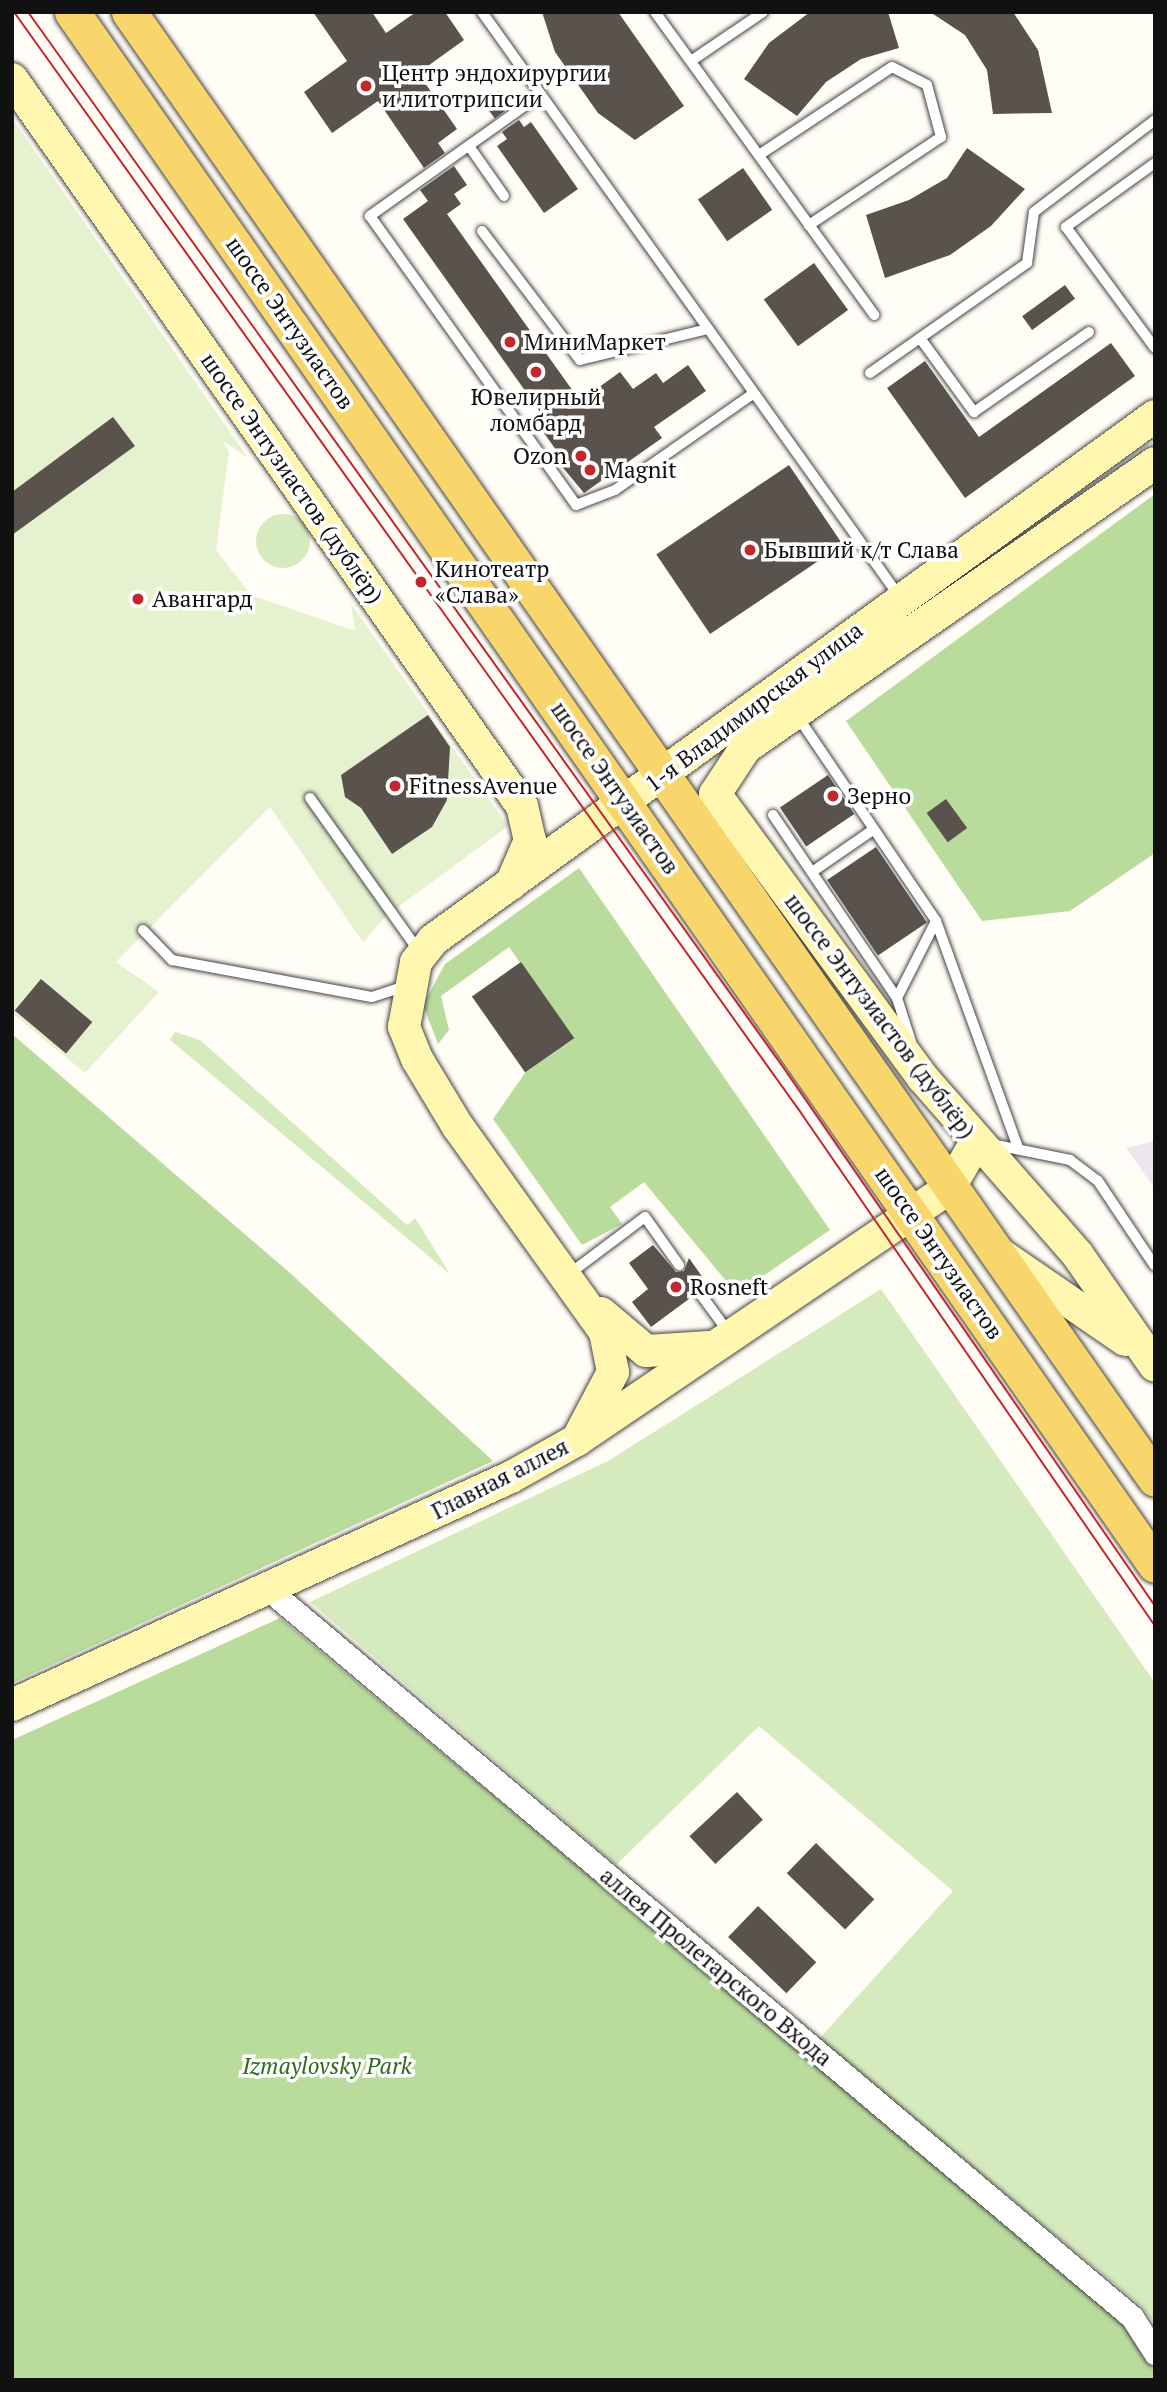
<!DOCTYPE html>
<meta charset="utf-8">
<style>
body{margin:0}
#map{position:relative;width:1167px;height:2392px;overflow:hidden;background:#fffdf5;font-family:"PT Serif",serif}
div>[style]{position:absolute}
.industrial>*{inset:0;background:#eee6ef}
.green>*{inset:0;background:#d5ebbd}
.round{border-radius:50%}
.forest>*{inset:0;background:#b9dc9c}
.pitch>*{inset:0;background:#e6f2cf}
.building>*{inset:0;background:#5a524d;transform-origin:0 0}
.roads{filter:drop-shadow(0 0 2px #444) drop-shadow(0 0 2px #444)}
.lane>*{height:10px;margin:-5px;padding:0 5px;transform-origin:5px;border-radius:5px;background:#fff}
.street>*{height:23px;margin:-11.5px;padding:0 11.5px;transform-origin:11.5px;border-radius:11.5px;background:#fff}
.secondary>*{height:32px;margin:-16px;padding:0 16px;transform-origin:16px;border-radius:16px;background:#fff6b0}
.primary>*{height:35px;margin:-17.5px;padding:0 17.5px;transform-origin:17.5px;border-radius:17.5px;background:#f9d66b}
.tram>*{height:2px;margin:-1px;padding:0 1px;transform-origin:1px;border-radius:1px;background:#c4262e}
.dots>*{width:19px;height:19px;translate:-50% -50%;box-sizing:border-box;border:4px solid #fff;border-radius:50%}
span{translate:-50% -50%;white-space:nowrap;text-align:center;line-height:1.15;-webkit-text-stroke:7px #fff;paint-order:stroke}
.poi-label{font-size:23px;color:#111}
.left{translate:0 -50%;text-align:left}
.right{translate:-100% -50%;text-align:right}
.street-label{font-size:23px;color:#111}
.park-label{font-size:23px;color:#2f6b1f;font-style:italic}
.frame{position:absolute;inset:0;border:14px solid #111;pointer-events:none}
</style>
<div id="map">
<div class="industrial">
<div style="clip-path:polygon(1155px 1141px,1155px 1189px,1126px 1148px)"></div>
</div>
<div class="green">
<div class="round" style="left:256px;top:514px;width:54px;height:54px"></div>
<div style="clip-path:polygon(175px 1032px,200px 1040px,407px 1225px,415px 1218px,450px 1274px,170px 1040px)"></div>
<div style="clip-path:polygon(881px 1289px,1155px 1683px,1155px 2325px,1144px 2308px,818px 2040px,953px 1891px,759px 1726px,616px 1865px,310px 1602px,608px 1461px)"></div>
</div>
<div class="forest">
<div style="clip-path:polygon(1155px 494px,1155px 853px,1070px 911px,982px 921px,846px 721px)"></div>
<div style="clip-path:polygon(579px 868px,830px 1230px,737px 1294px,644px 1182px,610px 1207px,622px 1224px,582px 1245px,493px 1119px,525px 1073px,574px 1039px,509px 947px,441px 996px,449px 1030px,438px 1044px,423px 1005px,445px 964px)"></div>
<div style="clip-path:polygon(12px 1034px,289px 1272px,493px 1461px,12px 1683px)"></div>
<div style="clip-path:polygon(280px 1618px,1124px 2322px,1155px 2370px,1155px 2380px,12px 2380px,12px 1740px)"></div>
</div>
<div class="pitch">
<div style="clip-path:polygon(12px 118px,248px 458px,223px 441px,229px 452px,216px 550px,251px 595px,355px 631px,351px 604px,508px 826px,386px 916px,363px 942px,270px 807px,116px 962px,159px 992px,85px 1073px,12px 1013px)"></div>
</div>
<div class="building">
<div style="clip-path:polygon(313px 12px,372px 12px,386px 33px,416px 12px,445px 12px,464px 40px,418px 73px,457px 129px,438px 143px,445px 153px,424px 168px,378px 101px,332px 133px,304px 92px,347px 61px)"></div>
<div style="clip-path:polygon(542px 12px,618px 12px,684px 106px,635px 140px,598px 113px,555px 52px)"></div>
<div style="clip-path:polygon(810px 12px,888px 12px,899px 48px,861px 59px,826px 82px,797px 116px,744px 79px,769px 43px)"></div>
<div style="clip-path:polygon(930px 12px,1013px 12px,1038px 50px,1052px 113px,993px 114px,987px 70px,965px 35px)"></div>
<div style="left:498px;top:91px;width:20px;height:19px;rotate:53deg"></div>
<div style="clip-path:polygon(519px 120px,524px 127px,531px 122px,578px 189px,544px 213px,497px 146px,507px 139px,502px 132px)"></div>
<div style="clip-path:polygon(967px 148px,1025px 189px,991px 226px,950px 255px,885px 278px,866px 215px,909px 200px,947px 178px)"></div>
<div style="clip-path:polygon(454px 166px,467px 185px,454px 194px,461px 204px,447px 214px,580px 401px,620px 372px,633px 389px,656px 373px,663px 383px,688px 365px,706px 391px,654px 427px,662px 438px,584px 493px,554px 457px,559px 454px,541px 429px,548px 423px,403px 219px,428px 201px,420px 190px)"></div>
<div style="left:743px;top:168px;width:51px;height:55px;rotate:55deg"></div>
<div style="left:814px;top:263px;width:58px;height:62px;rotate:54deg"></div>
<div style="left:1065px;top:285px;width:17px;height:53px;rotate:54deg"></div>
<div style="clip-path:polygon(1111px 343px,1135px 376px,965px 498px,887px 388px,925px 361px,979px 437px)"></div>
<div style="clip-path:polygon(113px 417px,135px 446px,12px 535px,12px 492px)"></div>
<div style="left:789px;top:465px;width:96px;height:160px;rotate:56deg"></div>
<div style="clip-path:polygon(428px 715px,450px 747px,447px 800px,432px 827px,392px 854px,361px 808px,345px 797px,341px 775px)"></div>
<div style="left:828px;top:775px;width:47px;height:58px;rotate:56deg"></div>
<div style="left:946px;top:799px;width:36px;height:24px;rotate:54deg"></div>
<div style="left:876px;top:847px;width:91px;height:59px;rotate:56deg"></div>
<div style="left:521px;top:962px;width:93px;height:60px;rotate:55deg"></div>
<div style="left:41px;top:979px;width:67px;height:41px;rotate:40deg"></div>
<div style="clip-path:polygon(653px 1245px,676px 1272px,684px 1271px,689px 1258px,708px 1285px,694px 1286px,693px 1296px,651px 1327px,632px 1302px,648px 1289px,629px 1263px)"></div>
<div style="left:737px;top:1792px;width:38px;height:65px;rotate:47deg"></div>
<div style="left:816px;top:1843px;width:81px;height:42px;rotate:44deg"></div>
<div style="left:758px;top:1906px;width:81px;height:43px;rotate:44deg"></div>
</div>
<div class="roads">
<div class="lane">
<div style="left:482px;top:12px;width:718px;rotate:54.47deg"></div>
<div style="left:655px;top:12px;width:374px;rotate:54.1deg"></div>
<div style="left:691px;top:61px;width:87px;rotate:-34.2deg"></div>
<div style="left:540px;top:95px;width:209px;rotate:144.6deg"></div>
<div style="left:370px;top:216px;width:355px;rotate:54.5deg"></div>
<div style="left:576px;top:505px;width:42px;rotate:-21deg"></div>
<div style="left:615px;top:490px;width:169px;rotate:-34.9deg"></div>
<div style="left:469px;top:146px;width:61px;rotate:55deg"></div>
<div style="left:759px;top:155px;width:159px;rotate:-33.5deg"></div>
<div style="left:892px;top:67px;width:39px;rotate:27deg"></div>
<div style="left:927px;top:85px;width:54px;rotate:74.9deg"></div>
<div style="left:941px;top:137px;width:159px;rotate:146.3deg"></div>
<div style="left:1155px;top:163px;width:110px;rotate:144.3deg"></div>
<div style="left:1066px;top:227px;width:150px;rotate:53.7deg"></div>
<div style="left:482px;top:231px;width:162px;rotate:52.8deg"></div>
<div style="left:580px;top:360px;width:132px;rotate:-13.6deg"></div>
<div style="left:920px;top:338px;width:92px;rotate:53.9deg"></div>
<div style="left:974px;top:412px;width:140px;rotate:-34.8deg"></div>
<div style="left:870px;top:373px;width:192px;rotate:-35deg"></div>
<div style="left:1027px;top:263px;width:51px;rotate:-82.2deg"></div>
<div style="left:1034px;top:212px;width:152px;rotate:-37.2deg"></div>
<div style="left:796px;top:714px;width:250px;rotate:55.9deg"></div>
<div style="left:936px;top:921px;width:86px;rotate:116.9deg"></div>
<div style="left:897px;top:998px;width:46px;rotate:72.3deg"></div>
<div style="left:310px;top:798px;width:190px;rotate:54.6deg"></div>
<div style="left:773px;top:815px;width:221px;rotate:55.9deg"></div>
<div style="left:812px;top:872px;width:75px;rotate:-34.7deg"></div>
<div style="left:936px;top:921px;width:240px;rotate:70.1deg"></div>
<div style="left:143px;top:930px;width:42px;rotate:46deg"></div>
<div style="left:172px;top:960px;width:203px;rotate:10.5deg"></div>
<div style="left:372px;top:997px;width:36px;rotate:-18deg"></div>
<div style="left:991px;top:1144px;width:81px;rotate:11.4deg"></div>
<div style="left:1070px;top:1160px;width:35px;rotate:37deg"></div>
<div style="left:1098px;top:1181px;width:102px;rotate:56.2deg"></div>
<div style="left:569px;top:1274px;width:95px;rotate:-36.9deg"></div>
<div style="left:645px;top:1217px;width:59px;rotate:54.7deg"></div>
<div style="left:699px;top:1292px;width:51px;rotate:53.8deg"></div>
</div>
<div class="street">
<div style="left:268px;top:1589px;width:1130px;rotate:40.12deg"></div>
<div style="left:1132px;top:2317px;width:43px;rotate:57.4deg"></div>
</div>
<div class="secondary">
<div style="left:12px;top:79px;width:888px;rotate:54.95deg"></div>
<div style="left:522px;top:806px;width:35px;rotate:77deg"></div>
<div style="left:530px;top:840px;width:48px;rotate:113.4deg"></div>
<div style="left:1155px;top:463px;width:498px;rotate:145.2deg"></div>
<div style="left:746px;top:747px;width:56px;rotate:123.4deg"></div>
<div style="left:715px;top:794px;width:352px;rotate:53.8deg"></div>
<div style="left:923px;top:1078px;width:234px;rotate:48.8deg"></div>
<div style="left:1077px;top:1254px;width:136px;rotate:55.1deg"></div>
<div style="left:1000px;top:1254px;width:152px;rotate:34.5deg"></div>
<div style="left:601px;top:1313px;width:59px;rotate:40.2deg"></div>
<div style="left:646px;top:1351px;width:63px;rotate:-3.6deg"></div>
<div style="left:577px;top:1440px;width:77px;rotate:-62.1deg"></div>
<div style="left:613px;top:1372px;width:41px;rotate:-101.3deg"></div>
<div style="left:605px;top:1332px;width:252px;rotate:-125.6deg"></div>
<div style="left:458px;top:1127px;width:79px;rotate:-121.1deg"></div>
<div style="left:417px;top:1059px;width:35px;rotate:-112deg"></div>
<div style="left:404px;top:1027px;width:66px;rotate:-79.5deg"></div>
<div style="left:416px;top:962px;width:28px;rotate:-52deg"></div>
<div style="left:433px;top:940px;width:892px;rotate:-35.97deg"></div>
<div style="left:12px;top:1705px;width:549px;rotate:-24.56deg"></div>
<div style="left:511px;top:1477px;width:76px;rotate:-29.3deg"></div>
<div style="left:577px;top:1440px;width:451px;rotate:-34.1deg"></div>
<div style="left:950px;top:1187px;width:52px;rotate:-60deg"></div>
</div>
<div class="primary">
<div style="left:72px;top:12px;width:1893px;rotate:55.11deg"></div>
<div style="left:129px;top:12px;width:1790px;rotate:55.03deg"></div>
</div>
</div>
<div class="tram">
<div style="left:14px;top:12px;width:1353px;rotate:54.44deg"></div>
<div style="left:801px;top:1113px;width:623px;rotate:55.39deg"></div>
<div style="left:28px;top:12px;width:1294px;rotate:54.41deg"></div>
<div style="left:781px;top:1064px;width:659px;rotate:55.39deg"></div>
</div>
<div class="dots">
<div style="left:366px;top:86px;background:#c4262e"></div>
<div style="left:510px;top:342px;background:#c4262e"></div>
<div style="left:536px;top:372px;background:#c4262e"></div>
<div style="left:581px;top:456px;background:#c4262e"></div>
<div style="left:590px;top:470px;background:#c4262e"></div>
<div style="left:750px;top:550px;background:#c4262e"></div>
<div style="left:421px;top:582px;background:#c4262e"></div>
<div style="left:138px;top:599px;background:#c4262e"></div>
<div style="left:395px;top:786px;background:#c4262e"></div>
<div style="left:833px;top:796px;background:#c4262e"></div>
<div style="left:676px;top:1287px;background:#c4262e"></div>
</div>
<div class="poi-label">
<span class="left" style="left:382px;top:86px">Центр эндохирургии<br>и литотрипсии</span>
<span class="left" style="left:524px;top:342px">МиниМаркет</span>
<span style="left:536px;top:410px">Ювелирный<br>ломбард</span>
<span class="right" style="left:567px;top:456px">Ozon</span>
<span class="left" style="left:604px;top:470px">Magnit</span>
<span class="left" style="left:764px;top:550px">Бывший к/т Слава</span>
<span class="left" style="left:435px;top:582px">Кинотеатр<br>«Слава»</span>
<span class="left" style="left:152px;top:599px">Авангард</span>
<span class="left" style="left:409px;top:786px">FitnessAvenue</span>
<span class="left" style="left:847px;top:796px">Зерно</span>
<span class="left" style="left:690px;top:1287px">Rosneft</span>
</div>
<div class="street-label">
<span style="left:290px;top:323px;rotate:55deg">шоссе Энтузиастов</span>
<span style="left:292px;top:478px;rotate:55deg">шоссе Энтузиастов (дублёр)</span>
<span style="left:754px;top:707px;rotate:-37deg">1-я Владимирская улица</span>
<span style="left:615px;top:788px;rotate:55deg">шоссе Энтузиастов</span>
<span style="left:880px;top:1016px;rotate:53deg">шоссе Энтузиастов (дублёр)</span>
<span style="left:939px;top:1253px;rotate:55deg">шоссе Энтузиастов</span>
<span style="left:500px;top:1479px;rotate:-27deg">Главная аллея</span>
<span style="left:716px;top:1967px;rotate:40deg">аллея Пролетарского Входа</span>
</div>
<div class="park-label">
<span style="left:327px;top:2066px">Izmaylovsky Park</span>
</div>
<div class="frame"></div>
</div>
